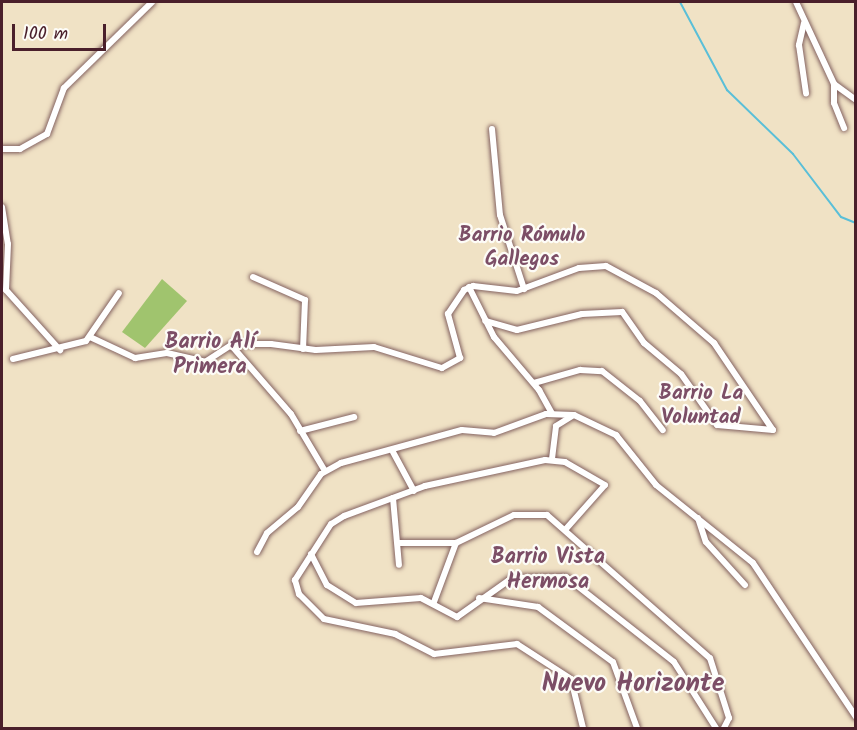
<!DOCTYPE html>
<meta charset="utf-8">
<style>
body{margin:0}
#map{position:relative;width:857px;height:730px;overflow:hidden;background:#f0e2c5;font-family:Kalam,sans-serif}
div>[style]{position:absolute}
.green>*{inset:0;background:#a0c46e}
.stream>*{height:2px;margin:-1px;padding:0 1px;transform-origin:1px;border-radius:1px;background:#5abfd8}
.roads{filter:drop-shadow(0 0 2px #846361) drop-shadow(0 0 2px #846361)}
.minor>*{height:6px;margin:-3px;padding:0 3px;transform-origin:3px;border-radius:3px;background:#fff}
span{translate:-50% -50%;white-space:nowrap;text-align:center;line-height:1.15;-webkit-text-stroke:4.5px #fdfcf7;paint-order:stroke}
.neighbourhood-label{font-size:21px;color:#7c4e66;font-weight:700}
.quarter-label{font-size:22px;color:#7c4e66;font-weight:700}
.district-label{font-size:26px;color:#7c4e66;font-weight:700}
.frame{position:absolute;inset:0;border:3px solid #4a1f2b;pointer-events:none}
.scale{position:absolute;left:12px;top:24px;width:94px;height:27px;box-sizing:border-box;border:3px solid #4a1f2b;border-top:0;padding-left:8px;font-size:18px;line-height:21px;white-space:nowrap;color:#4a1f2b;-webkit-text-stroke:4px #fdfcf7;paint-order:stroke}
</style>
<div id="map">
<div class="green">
<div style="clip-path:polygon(162px 279px,187px 301px,145px 348px,122px 332px)"></div>
</div>
<div class="stream">
<div style="left:680px;top:2px;width:100px;rotate:61.9deg"></div>
<div style="left:727px;top:90px;width:92px;rotate:44.1deg"></div>
<div style="left:793px;top:154px;width:79px;rotate:52.7deg"></div>
<div style="left:841px;top:217px;width:16px;rotate:22deg"></div>
</div>
<div class="roads">
<div class="minor">
<div style="left:796px;top:2px;width:90px;rotate:65.1deg"></div>
<div style="left:834px;top:84px;width:19px;rotate:90deg"></div>
<div style="left:834px;top:103px;width:27px;rotate:68deg"></div>
<div style="left:804px;top:23px;width:23px;rotate:103deg"></div>
<div style="left:799px;top:45px;width:49px;rotate:81.7deg"></div>
<div style="left:834px;top:84px;width:27px;rotate:36deg"></div>
<div style="left:492px;top:129px;width:86px;rotate:84.7deg"></div>
<div style="left:500px;top:215px;width:78px;rotate:72deg"></div>
<div style="left:2px;top:149px;width:18px"></div>
<div style="left:20px;top:149px;width:31px;rotate:-29deg"></div>
<div style="left:47px;top:134px;width:49px;rotate:-69.7deg"></div>
<div style="left:64px;top:88px;width:123px;rotate:-44.3deg"></div>
<div style="left:2px;top:207px;width:37px;rotate:81deg"></div>
<div style="left:8px;top:244px;width:46px;rotate:92.5deg"></div>
<div style="left:6px;top:290px;width:81px;rotate:48deg"></div>
<div style="left:253px;top:277px;width:57px;rotate:23.9deg"></div>
<div style="left:305px;top:300px;width:49px;rotate:92.3deg"></div>
<div style="left:469px;top:287px;width:56px;rotate:63.4deg"></div>
<div style="left:494px;top:337px;width:70px;rotate:49.7deg"></div>
<div style="left:539px;top:390px;width:26px;rotate:61deg"></div>
<div style="left:90px;top:337px;width:50px;rotate:25deg"></div>
<div style="left:135px;top:358px;width:32px;rotate:-9deg"></div>
<div style="left:167px;top:353px;width:39px;rotate:13deg"></div>
<div style="left:205px;top:362px;width:33px;rotate:-33deg"></div>
<div style="left:233px;top:344px;width:38px"></div>
<div style="left:271px;top:344px;width:45px;rotate:7.6deg"></div>
<div style="left:316px;top:350px;width:58px;rotate:-3deg"></div>
<div style="left:374px;top:347px;width:71px;rotate:17.2deg"></div>
<div style="left:442px;top:368px;width:21px;rotate:-29deg"></div>
<div style="left:460px;top:358px;width:46px;rotate:-105.3deg"></div>
<div style="left:448px;top:314px;width:29px;rotate:-56deg"></div>
<div style="left:464px;top:290px;width:10px;rotate:-24deg"></div>
<div style="left:473px;top:286px;width:44px;rotate:6.5deg"></div>
<div style="left:517px;top:291px;width:66px;rotate:-20.4deg"></div>
<div style="left:579px;top:268px;width:27px;rotate:-4deg"></div>
<div style="left:606px;top:266px;width:57px;rotate:28.4deg"></div>
<div style="left:656px;top:293px;width:77px;rotate:40.8deg"></div>
<div style="left:714px;top:343px;width:105px;rotate:55.9deg"></div>
<div style="left:773px;top:430px;width:56px;rotate:-174.9deg"></div>
<div style="left:717px;top:425px;width:62px;rotate:-125.2deg"></div>
<div style="left:681px;top:374px;width:48px;rotate:-140deg"></div>
<div style="left:644px;top:343px;width:38px;rotate:-125deg"></div>
<div style="left:622px;top:312px;width:40px;rotate:177.1deg"></div>
<div style="left:582px;top:314px;width:67px;rotate:166.2deg"></div>
<div style="left:517px;top:330px;width:33px;rotate:-164deg"></div>
<div style="left:231px;top:345px;width:91px;rotate:49deg"></div>
<div style="left:291px;top:414px;width:66px;rotate:59.2deg"></div>
<div style="left:13px;top:359px;width:75px;rotate:-13.9deg"></div>
<div style="left:86px;top:341px;width:58px;rotate:-55.5deg"></div>
<div style="left:534px;top:383px;width:48px;rotate:-15.8deg"></div>
<div style="left:580px;top:370px;width:22px;rotate:3deg"></div>
<div style="left:602px;top:371px;width:48px;rotate:38.3deg"></div>
<div style="left:640px;top:401px;width:37px;rotate:52deg"></div>
<div style="left:300px;top:431px;width:56px;rotate:-14.5deg"></div>
<div style="left:393px;top:452px;width:44px;rotate:61.7deg"></div>
<div style="left:552px;top:459px;width:33px;rotate:-83deg"></div>
<div style="left:556px;top:426px;width:19px;rotate:-32deg"></div>
<div style="left:393px;top:498px;width:67px;rotate:84.9deg"></div>
<div style="left:698px;top:518px;width:25px;rotate:72deg"></div>
<div style="left:706px;top:542px;width:58px;rotate:47.8deg"></div>
<div style="left:565px;top:530px;width:60px;rotate:-48.4deg"></div>
<div style="left:605px;top:485px;width:46px;rotate:-150.1deg"></div>
<div style="left:565px;top:462px;width:20px;rotate:-174deg"></div>
<div style="left:545px;top:460px;width:123px;rotate:167.8deg"></div>
<div style="left:425px;top:486px;width:86px;rotate:159.7deg"></div>
<div style="left:344px;top:516px;width:15px;rotate:148deg"></div>
<div style="left:331px;top:524px;width:67px;rotate:122.7deg"></div>
<div style="left:295px;top:580px;width:15px;rotate:74deg"></div>
<div style="left:299px;top:594px;width:35px;rotate:45deg"></div>
<div style="left:324px;top:619px;width:73px;rotate:11.9deg"></div>
<div style="left:395px;top:634px;width:44px;rotate:27.1deg"></div>
<div style="left:434px;top:654px;width:84px;rotate:-6.9deg"></div>
<div style="left:517px;top:644px;width:64px;rotate:32.9deg"></div>
<div style="left:571px;top:679px;width:50px;rotate:76.2deg"></div>
<div style="left:398px;top:543px;width:58px"></div>
<div style="left:257px;top:552px;width:21px;rotate:-62deg"></div>
<div style="left:267px;top:533px;width:40px;rotate:-40deg"></div>
<div style="left:298px;top:507px;width:40px;rotate:-55.1deg"></div>
<div style="left:321px;top:474px;width:23px;rotate:-29deg"></div>
<div style="left:341px;top:463px;width:125px;rotate:-15.3deg"></div>
<div style="left:462px;top:430px;width:32px;rotate:5deg"></div>
<div style="left:494px;top:433px;width:55px;rotate:-20.1deg"></div>
<div style="left:546px;top:414px;width:28px;rotate:2deg"></div>
<div style="left:574px;top:415px;width:47px;rotate:25.5deg"></div>
<div style="left:616px;top:435px;width:64px;rotate:51.3deg"></div>
<div style="left:656px;top:485px;width:124px;rotate:38.8deg"></div>
<div style="left:753px;top:563px;width:185px;rotate:56.2deg"></div>
<div style="left:311px;top:554px;width:35px;rotate:63deg"></div>
<div style="left:327px;top:585px;width:34px;rotate:32deg"></div>
<div style="left:356px;top:603px;width:65px;rotate:-4.4deg"></div>
<div style="left:421px;top:598px;width:41px;rotate:27.8deg"></div>
<div style="left:457px;top:617px;width:67px;rotate:-35.3deg"></div>
<div style="left:512px;top:578px;width:54px;rotate:-1.1deg"></div>
<div style="left:566px;top:577px;width:137px;rotate:38.2deg"></div>
<div style="left:674px;top:662px;width:78px;rotate:57.5deg"></div>
<div style="left:479px;top:598px;width:60px;rotate:8.7deg"></div>
<div style="left:538px;top:607px;width:93px;rotate:36.3deg"></div>
<div style="left:613px;top:662px;width:70px;rotate:70deg"></div>
<div style="left:434px;top:602px;width:63px;rotate:-69.6deg"></div>
<div style="left:456px;top:543px;width:64px;rotate:-25.8deg"></div>
<div style="left:514px;top:515px;width:33px"></div>
<div style="left:547px;top:515px;width:217px;rotate:41.3deg"></div>
<div style="left:710px;top:658px;width:63px;rotate:72.4deg"></div>
<div style="left:729px;top:718px;width:11px;rotate:117deg"></div>
</div>
</div>
<div class="neighbourhood-label">
<span style="left:522px;top:248px">Barrio Rómulo<br>Gallegos</span>
<span style="left:701px;top:406px">Barrio La<br>Voluntad</span>
</div>
<div class="quarter-label">
<span style="left:210px;top:355px">Barrio Alí<br>Primera</span>
<span style="left:548px;top:570px">Barrio Vista<br>Hermosa</span>
</div>
<div class="district-label">
<span style="left:633px;top:685px">Nuevo Horizonte</span>
</div>
<div class="frame"></div>
<div class="scale">100 m</div>
</div>
